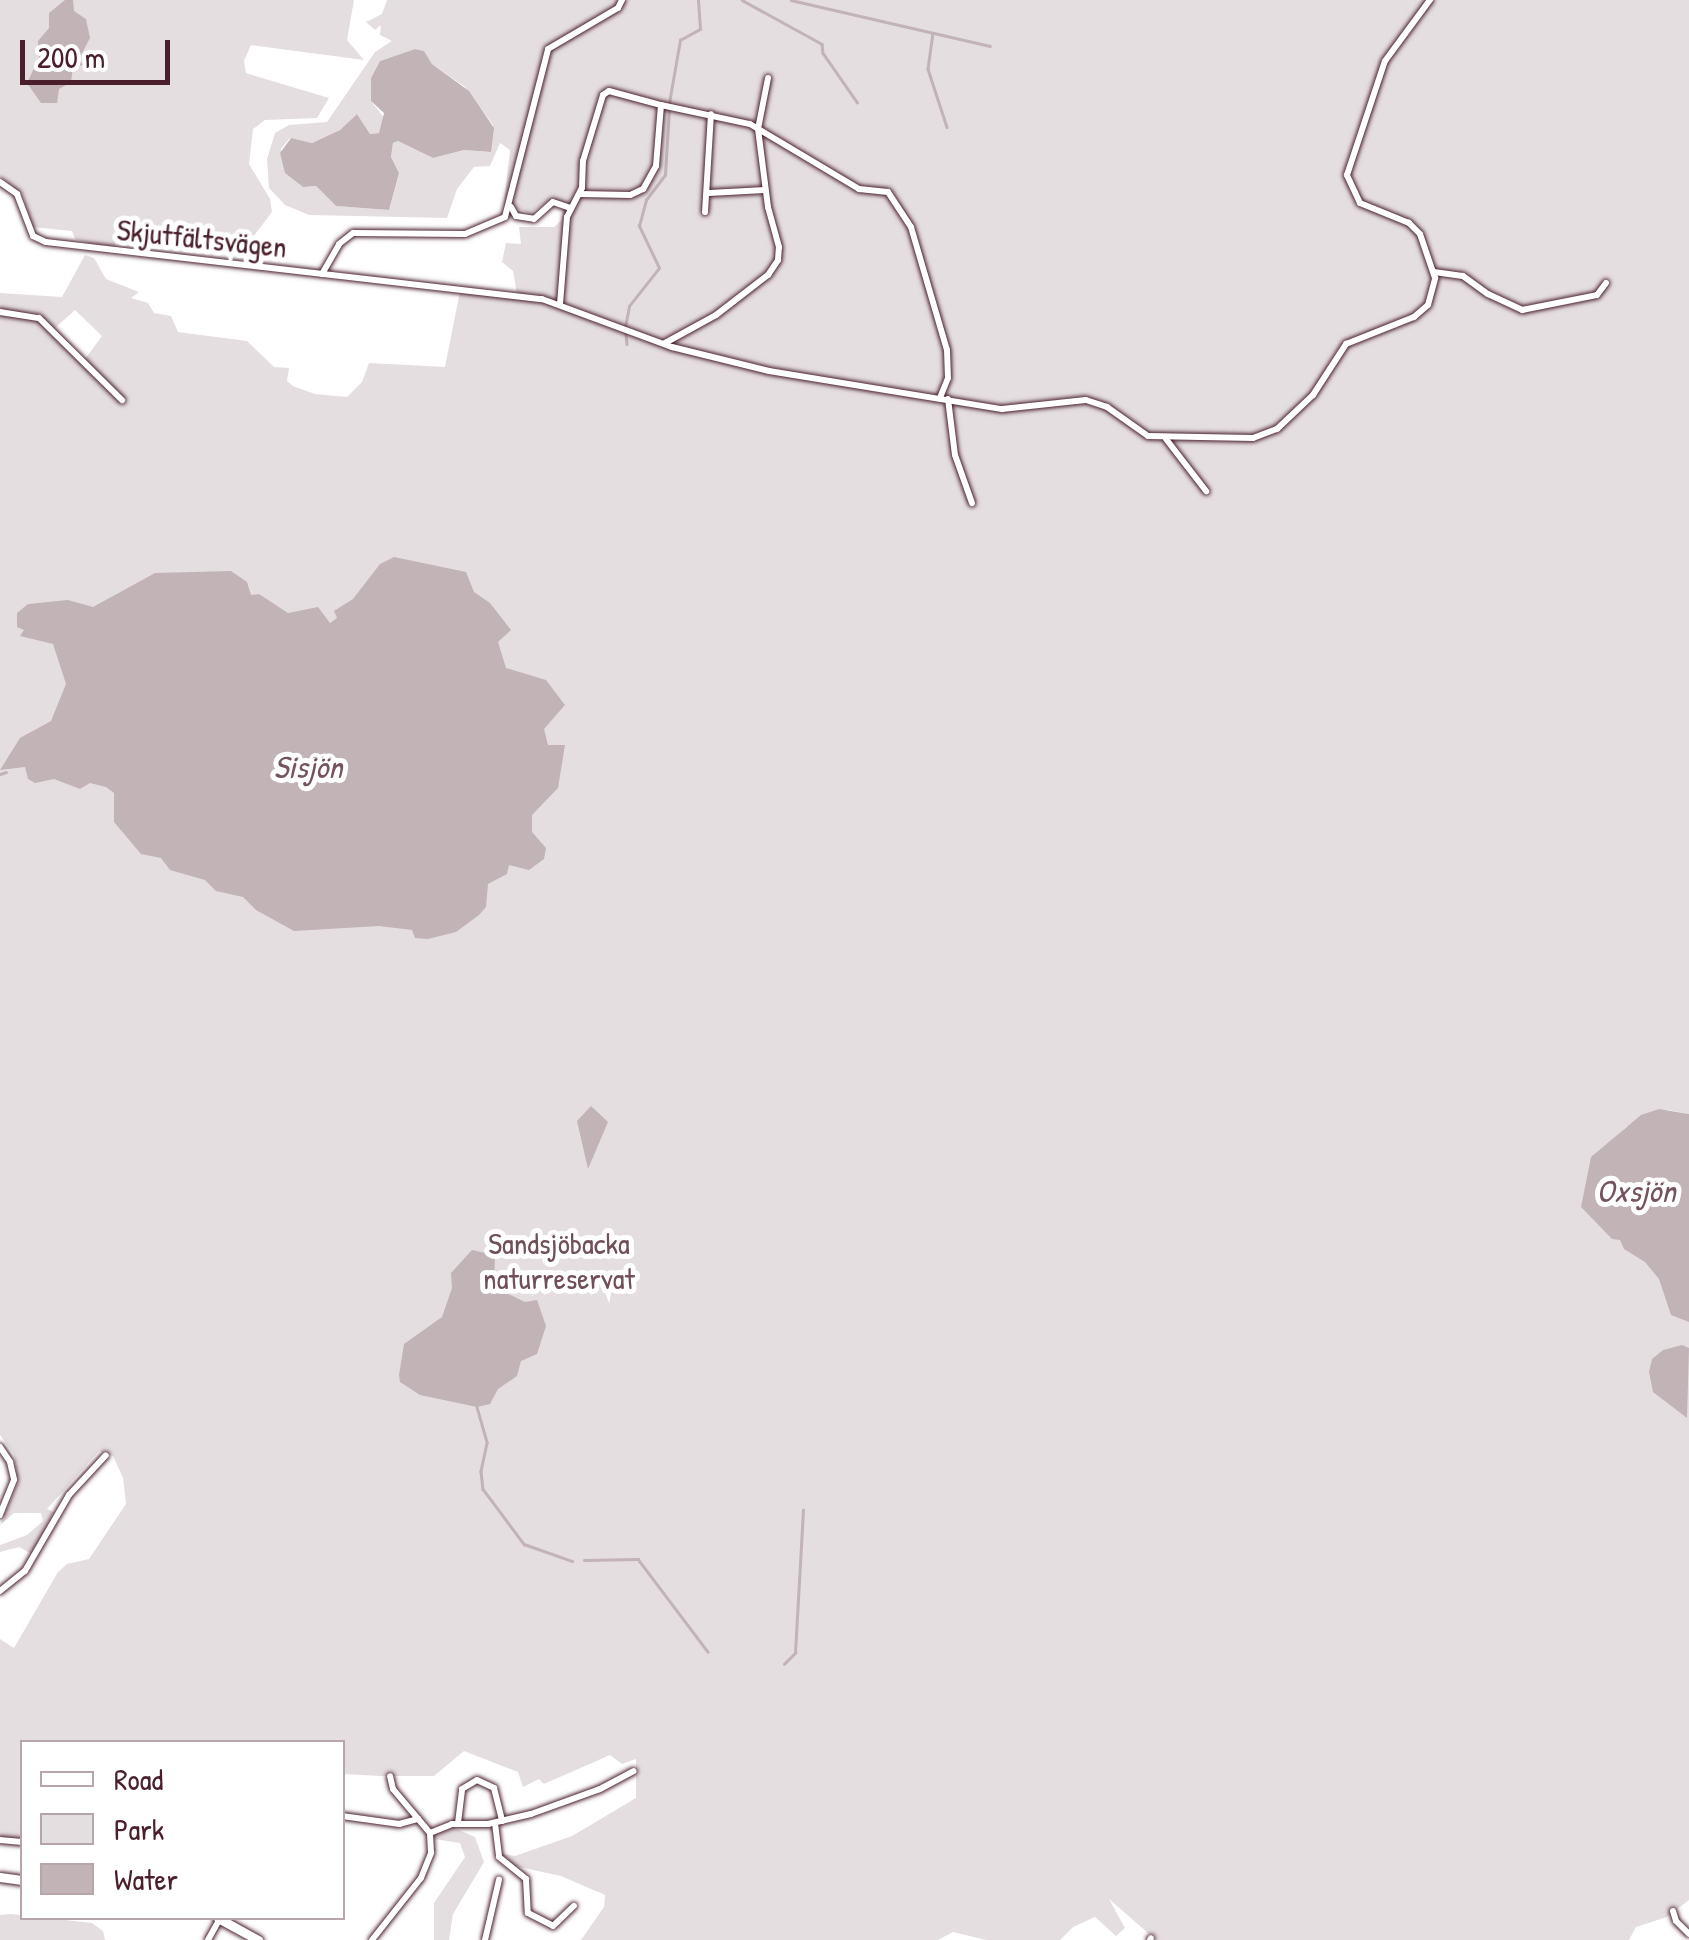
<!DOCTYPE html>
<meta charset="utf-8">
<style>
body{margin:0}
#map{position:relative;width:1689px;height:1940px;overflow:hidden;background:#fff;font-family:"Patrick Hand",sans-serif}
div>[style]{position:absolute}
.green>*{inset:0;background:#e5dee0}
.water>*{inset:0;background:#c1b3b6}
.stream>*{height:2.5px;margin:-1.25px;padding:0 1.25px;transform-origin:1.25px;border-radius:1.25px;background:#c1b3b6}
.roads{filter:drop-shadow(0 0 2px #4a1f2b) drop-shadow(0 0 2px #4a1f2b)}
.street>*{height:6px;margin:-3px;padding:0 3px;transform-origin:3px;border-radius:3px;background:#fff}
.secondary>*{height:9px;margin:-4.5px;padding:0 4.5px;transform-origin:4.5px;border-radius:4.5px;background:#fff}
span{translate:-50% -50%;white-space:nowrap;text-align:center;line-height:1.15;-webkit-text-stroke:10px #fff;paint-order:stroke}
.street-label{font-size:30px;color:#4a1f2b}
.park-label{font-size:30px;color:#714f58}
.water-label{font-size:32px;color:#74535c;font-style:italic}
.legend{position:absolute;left:20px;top:1740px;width:325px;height:180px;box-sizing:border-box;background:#fff;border:2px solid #b7a5aa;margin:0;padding:12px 18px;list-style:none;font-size:30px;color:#4a1f2b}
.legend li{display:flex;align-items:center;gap:20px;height:50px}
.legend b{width:50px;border:2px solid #b7a5aa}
.scale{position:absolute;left:20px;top:40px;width:150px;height:45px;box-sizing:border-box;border:5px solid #4a1f2b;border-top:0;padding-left:12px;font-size:30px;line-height:35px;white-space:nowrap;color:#4a1f2b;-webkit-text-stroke:8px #fff;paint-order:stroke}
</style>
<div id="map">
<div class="green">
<div style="clip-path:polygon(0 0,354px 0,347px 40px,364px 60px,251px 45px,244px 61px,246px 73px,329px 98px,317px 118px,265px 120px,253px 129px,249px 164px,270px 199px,272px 212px,250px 241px,239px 237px,225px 249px,165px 243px,160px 234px,147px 239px,119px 234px,113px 250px,75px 239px,72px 231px,32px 227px,23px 194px,0 176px)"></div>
<div style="clip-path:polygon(evenodd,387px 0,1689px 0,1689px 1114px,1668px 1110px,1626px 1127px,1609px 1144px,1689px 1191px,1689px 1900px,1667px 1917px,1636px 1927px,1629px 1940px,1156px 1940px,1109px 1899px,1125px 1928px,1116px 1936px,1095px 1917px,1073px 1927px,1060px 1940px,986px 1940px,953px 1932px,938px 1940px,581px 1940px,604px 1907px,605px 1895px,561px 1876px,515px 1866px,501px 1854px,515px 1856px,572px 1836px,636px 1798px,636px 1759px,622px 1764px,610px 1755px,544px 1784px,539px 1779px,523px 1787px,518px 1772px,464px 1751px,434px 1776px,381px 1776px,343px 1774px,342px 1742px,22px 1742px,22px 1840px,0 1838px,0 1639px,14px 1648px,58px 1572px,67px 1564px,89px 1559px,126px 1504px,123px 1478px,113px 1456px,99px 1451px,47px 1509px,54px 1512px,32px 1554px,19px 1547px,0 1552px,0 1545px,27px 1535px,43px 1521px,41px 1513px,14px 1513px,0 1525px,18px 1483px,14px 1454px,0 1435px,0 293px,62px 297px,85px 255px,94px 258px,106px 279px,139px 292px,131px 298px,148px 303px,154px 313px,171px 316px,178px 332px,247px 341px,274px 367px,289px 368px,287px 381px,293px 386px,315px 394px,347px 397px,362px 382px,369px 363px,445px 367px,461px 286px,517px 294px,513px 271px,502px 262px,506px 243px,521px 244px,519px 227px,554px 227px,562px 220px,563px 206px,550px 200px,530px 213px,504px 204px,510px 150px,500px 143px,490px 166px,474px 167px,457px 189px,447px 218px,309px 215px,285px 205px,269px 188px,267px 159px,275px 133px,289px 125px,327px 122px,375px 52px,392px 41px,380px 35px,381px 25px,375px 30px,366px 22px,382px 14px,387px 0,415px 49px,424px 51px,432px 64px,465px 87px,493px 125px,489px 152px,464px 150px,433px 158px,398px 141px,393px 143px,391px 157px,399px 173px,389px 210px,336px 206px,316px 186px,303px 187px,286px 173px,281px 149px,290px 138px,312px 143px,340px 130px,357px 114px,370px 134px,379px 133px,385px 119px,371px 101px,372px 76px,380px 61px,415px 49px,387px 0,75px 310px,102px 336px,85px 359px,55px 328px,75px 310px)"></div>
<div style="clip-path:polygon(452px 1827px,475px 1837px,484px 1862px,453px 1914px,449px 1940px,434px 1940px,434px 1903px,465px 1857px,460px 1843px,434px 1839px,434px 1834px)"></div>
<div style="clip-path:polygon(11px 1914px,92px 1923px,103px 1931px,105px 1940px,0 1940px,0 1915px)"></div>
</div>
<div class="water">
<div style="clip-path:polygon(65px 0,73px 0,74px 11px,86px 19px,90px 38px,79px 59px,83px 65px,73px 67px,71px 82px,59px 89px,57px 103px,41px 103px,27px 83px,39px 58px,38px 41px,49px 28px,49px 13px)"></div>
<div style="clip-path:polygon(415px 49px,424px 51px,432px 64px,469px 91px,494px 128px,491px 152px,464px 150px,433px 158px,398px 141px,393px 143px,391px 157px,399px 173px,389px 210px,336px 206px,316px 186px,303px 187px,285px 173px,280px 153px,291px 138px,312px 143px,340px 130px,357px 114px,370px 134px,379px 133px,384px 113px,371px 101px,371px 78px,380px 61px)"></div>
<div style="clip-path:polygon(394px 557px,466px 572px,474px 592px,490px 603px,511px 630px,498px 642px,506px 668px,546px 680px,565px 705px,544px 729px,548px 745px,565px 745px,558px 788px,532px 815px,532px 832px,546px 848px,544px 859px,529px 870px,509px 865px,507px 874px,488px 884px,486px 907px,479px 915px,456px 932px,428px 939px,415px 938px,412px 930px,379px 926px,294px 931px,256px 910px,243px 897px,216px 891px,205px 880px,170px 870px,161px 858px,141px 854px,114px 822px,114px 793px,106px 787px,90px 783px,80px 789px,54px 779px,35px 783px,28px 779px,25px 767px,0 770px,20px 738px,51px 721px,66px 684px,53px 644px,20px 636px,24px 630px,17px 627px,17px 613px,28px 604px,68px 600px,93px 607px,155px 573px,231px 571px,247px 582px,251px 595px,259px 594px,288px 613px,318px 607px,330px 623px,337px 618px,334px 611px,353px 599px,380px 564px)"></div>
<div style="clip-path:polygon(591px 1106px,608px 1122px,588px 1169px,577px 1121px)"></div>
<div style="clip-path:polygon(1659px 1109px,1689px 1114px,1689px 1322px,1671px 1315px,1659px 1279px,1645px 1262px,1624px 1249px,1620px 1240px,1612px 1239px,1581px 1207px,1591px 1157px,1641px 1115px)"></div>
<div style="clip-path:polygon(472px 1250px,495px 1255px,494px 1287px,525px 1302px,537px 1300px,546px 1326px,537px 1354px,521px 1361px,517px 1376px,498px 1389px,490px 1404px,477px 1407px,420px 1395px,400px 1382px,399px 1375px,404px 1344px,442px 1317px,452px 1288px,451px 1273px)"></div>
<div style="clip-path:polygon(1682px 1345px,1689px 1348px,1687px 1418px,1653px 1392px,1649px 1372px,1652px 1359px,1663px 1350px)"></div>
</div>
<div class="stream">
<div style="left:742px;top:0;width:91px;rotate:28.8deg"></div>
<div style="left:822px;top:44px;width:9px;rotate:84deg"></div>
<div style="left:823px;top:53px;width:60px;rotate:55.2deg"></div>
<div style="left:791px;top:0;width:204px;rotate:13deg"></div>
<div style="left:933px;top:33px;width:36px;rotate:98deg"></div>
<div style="left:928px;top:69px;width:61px;rotate:71.9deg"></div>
<div style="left:669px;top:103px;width:64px;rotate:-80.1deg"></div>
<div style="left:680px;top:40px;width:23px;rotate:-29deg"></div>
<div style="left:700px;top:29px;width:29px;rotate:-94deg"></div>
<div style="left:625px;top:327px;width:21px;rotate:-79deg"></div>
<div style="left:629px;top:306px;width:48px;rotate:-51.7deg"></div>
<div style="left:659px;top:268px;width:47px;rotate:-115.5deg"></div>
<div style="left:639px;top:226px;width:27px;rotate:-75deg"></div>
<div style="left:646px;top:200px;width:31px;rotate:-53deg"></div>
<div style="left:665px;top:175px;width:65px;rotate:-86.5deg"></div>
<div style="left:626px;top:334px;width:10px;rotate:84deg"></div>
<div style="left:0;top:774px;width:6px;rotate:-18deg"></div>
<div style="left:477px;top:1407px;width:37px;rotate:74deg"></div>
<div style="left:487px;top:1443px;width:29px;rotate:102deg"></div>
<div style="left:481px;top:1471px;width:18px;rotate:84deg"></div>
<div style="left:483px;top:1489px;width:69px;rotate:53.3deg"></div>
<div style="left:524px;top:1544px;width:51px;rotate:19.5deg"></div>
<div style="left:584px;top:1560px;width:54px;rotate:-1.1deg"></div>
<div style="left:638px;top:1559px;width:116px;rotate:53deg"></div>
<div style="left:784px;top:1664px;width:16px;rotate:-45deg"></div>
<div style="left:795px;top:1653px;width:143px;rotate:-86.8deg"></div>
</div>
<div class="roads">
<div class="street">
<div style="left:661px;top:105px;width:91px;rotate:12.1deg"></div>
<div style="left:750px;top:124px;width:127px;rotate:30.8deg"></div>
<div style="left:859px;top:189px;width:29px;rotate:6deg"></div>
<div style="left:888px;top:192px;width:42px;rotate:56.7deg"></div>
<div style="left:911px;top:227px;width:128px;rotate:73.7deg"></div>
<div style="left:947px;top:350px;width:28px;rotate:88deg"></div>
<div style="left:948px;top:378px;width:22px;rotate:112deg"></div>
<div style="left:0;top:182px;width:21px;rotate:35deg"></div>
<div style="left:17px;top:194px;width:45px;rotate:69.1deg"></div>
<div style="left:33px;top:236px;width:14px;rotate:25deg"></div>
<div style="left:46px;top:242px;width:499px;rotate:6.6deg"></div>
<div style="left:542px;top:299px;width:139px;rotate:20.3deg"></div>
<div style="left:672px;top:347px;width:100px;rotate:13.9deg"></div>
<div style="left:769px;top:371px;width:236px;rotate:9.3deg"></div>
<div style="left:1002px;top:409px;width:84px;rotate:-6.1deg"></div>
<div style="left:1086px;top:400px;width:22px;rotate:18deg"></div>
<div style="left:1107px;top:407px;width:50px;rotate:35.3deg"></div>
<div style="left:1148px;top:436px;width:105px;rotate:1.1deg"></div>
<div style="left:1253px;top:438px;width:26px;rotate:-21deg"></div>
<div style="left:1277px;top:429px;width:50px;rotate:-43.4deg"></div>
<div style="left:1313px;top:395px;width:61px;rotate:-57.1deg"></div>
<div style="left:1346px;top:344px;width:73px;rotate:-21.7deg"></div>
<div style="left:1414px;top:317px;width:18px;rotate:-41deg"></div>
<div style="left:1428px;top:305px;width:28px;rotate:-75deg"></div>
<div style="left:1435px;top:278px;width:46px;rotate:-108.8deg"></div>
<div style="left:1420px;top:234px;width:16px;rotate:-135deg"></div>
<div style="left:1409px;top:223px;width:53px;rotate:-157.8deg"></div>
<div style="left:1360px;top:203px;width:31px;rotate:-115deg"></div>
<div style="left:1347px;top:175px;width:120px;rotate:-71.6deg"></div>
<div style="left:1385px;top:61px;width:76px;rotate:-53.6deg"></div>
<div style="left:709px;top:193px;width:56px;rotate:-3.1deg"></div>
<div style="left:511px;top:207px;width:10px;rotate:61deg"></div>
<div style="left:516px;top:216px;width:18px;rotate:9deg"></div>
<div style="left:534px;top:219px;width:25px;rotate:-42deg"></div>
<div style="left:553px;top:202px;width:18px;rotate:19deg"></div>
<div style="left:705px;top:212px;width:98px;rotate:-86.5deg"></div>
<div style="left:1434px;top:272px;width:29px;rotate:8deg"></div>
<div style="left:1463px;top:276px;width:31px;rotate:36deg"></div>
<div style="left:1488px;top:294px;width:38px;rotate:25deg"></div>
<div style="left:1522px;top:310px;width:76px;rotate:-11.3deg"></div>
<div style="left:1597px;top:295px;width:15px;rotate:-53deg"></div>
<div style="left:322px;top:274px;width:34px;rotate:-60deg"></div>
<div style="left:339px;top:244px;width:18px;rotate:-38deg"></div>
<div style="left:353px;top:233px;width:112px;rotate:0.5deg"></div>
<div style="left:465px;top:234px;width:43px;rotate:-23deg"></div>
<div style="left:505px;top:217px;width:173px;rotate:-75.6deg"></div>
<div style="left:548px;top:49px;width:81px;rotate:-30.4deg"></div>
<div style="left:618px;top:8px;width:9px;rotate:-63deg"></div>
<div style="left:560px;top:304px;width:87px;rotate:-85.4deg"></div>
<div style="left:567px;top:217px;width:33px;rotate:-63deg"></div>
<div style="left:582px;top:188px;width:27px;rotate:-88deg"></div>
<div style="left:583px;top:161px;width:69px;rotate:-73.1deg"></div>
<div style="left:603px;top:95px;width:7px;rotate:-34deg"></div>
<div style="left:609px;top:91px;width:54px;rotate:15.1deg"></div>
<div style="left:661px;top:105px;width:61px;rotate:94.7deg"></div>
<div style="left:656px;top:166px;width:26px;rotate:119deg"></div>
<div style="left:643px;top:189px;width:14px;rotate:155deg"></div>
<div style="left:630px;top:195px;width:50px;rotate:-178.9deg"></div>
<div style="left:0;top:312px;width:39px;rotate:9deg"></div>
<div style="left:39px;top:318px;width:117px;rotate:44.7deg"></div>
<div style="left:665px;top:343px;width:58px;rotate:-28.8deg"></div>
<div style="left:716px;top:315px;width:66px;rotate:-37.6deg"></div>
<div style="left:768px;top:275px;width:18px;rotate:-56deg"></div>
<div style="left:778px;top:260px;width:13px;rotate:-86deg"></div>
<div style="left:779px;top:247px;width:41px;rotate:-105.4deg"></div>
<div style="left:768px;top:207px;width:79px;rotate:-97.3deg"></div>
<div style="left:758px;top:129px;width:52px;rotate:-78.9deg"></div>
<div style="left:948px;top:399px;width:56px;rotate:82.9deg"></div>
<div style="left:955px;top:455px;width:51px;rotate:70.5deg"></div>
<div style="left:1166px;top:439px;width:66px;rotate:52.4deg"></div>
<div style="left:0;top:1447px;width:18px;rotate:56deg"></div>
<div style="left:10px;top:1462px;width:18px;rotate:77deg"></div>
<div style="left:14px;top:1480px;width:38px;rotate:112deg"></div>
<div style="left:0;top:1591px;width:32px;rotate:-39deg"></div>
<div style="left:25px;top:1571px;width:88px;rotate:-59.9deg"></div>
<div style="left:69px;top:1495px;width:54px;rotate:-47.2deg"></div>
<div style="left:342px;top:1816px;width:58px;rotate:8deg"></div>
<div style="left:399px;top:1824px;width:20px;rotate:-15deg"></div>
<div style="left:458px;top:1823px;width:34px;rotate:-83deg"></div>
<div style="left:462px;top:1789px;width:17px;rotate:-31deg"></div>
<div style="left:477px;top:1780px;width:19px;rotate:25deg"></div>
<div style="left:494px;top:1788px;width:34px;rotate:76deg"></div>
<div style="left:495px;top:1823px;width:34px;rotate:83deg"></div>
<div style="left:499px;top:1857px;width:35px;rotate:39deg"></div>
<div style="left:526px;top:1879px;width:34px;rotate:87deg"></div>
<div style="left:528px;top:1913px;width:28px;rotate:27deg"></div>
<div style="left:553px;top:1926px;width:29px;rotate:-44deg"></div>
<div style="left:430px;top:1833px;width:24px;rotate:-22deg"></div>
<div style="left:452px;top:1824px;width:36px"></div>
<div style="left:488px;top:1824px;width:44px;rotate:-13.1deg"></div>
<div style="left:531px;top:1814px;width:73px;rotate:-19.9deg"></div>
<div style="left:600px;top:1789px;width:38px;rotate:-28deg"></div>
<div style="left:0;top:1840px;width:22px;rotate:5deg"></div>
<div style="left:1673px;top:1911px;width:10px;rotate:73deg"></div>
<div style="left:1676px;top:1921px;width:18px;rotate:45deg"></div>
<div style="left:208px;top:1940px;width:25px;rotate:-61deg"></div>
<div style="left:372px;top:1940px;width:79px;rotate:-51.7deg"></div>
<div style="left:421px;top:1878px;width:27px;rotate:-68deg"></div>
<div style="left:431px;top:1853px;width:20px;rotate:-93deg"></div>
<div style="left:430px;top:1833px;width:57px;rotate:-130.1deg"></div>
<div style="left:393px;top:1789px;width:13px;rotate:-103deg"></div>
<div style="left:485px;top:1940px;width:62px;rotate:-76.9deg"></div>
<div style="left:1150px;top:1940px;width:2px;rotate:-63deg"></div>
</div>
<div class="secondary">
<div style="left:0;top:1877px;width:22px;rotate:8deg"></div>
<div style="left:218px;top:1918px;width:46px;rotate:28.8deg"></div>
</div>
</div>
<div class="street-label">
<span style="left:202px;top:238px;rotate:6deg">Skjutfältsvägen</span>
</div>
<div class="park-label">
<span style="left:559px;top:1260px">Sandsjöbacka<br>naturreservat</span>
</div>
<div class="water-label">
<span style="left:308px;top:767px">Sisjön</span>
<span style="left:1636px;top:1191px">Oxsjön</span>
</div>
<ul class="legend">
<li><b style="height:12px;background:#fff"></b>Road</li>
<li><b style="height:28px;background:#e5dee0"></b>Park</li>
<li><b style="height:28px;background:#c1b3b6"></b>Water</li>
</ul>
<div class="scale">200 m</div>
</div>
